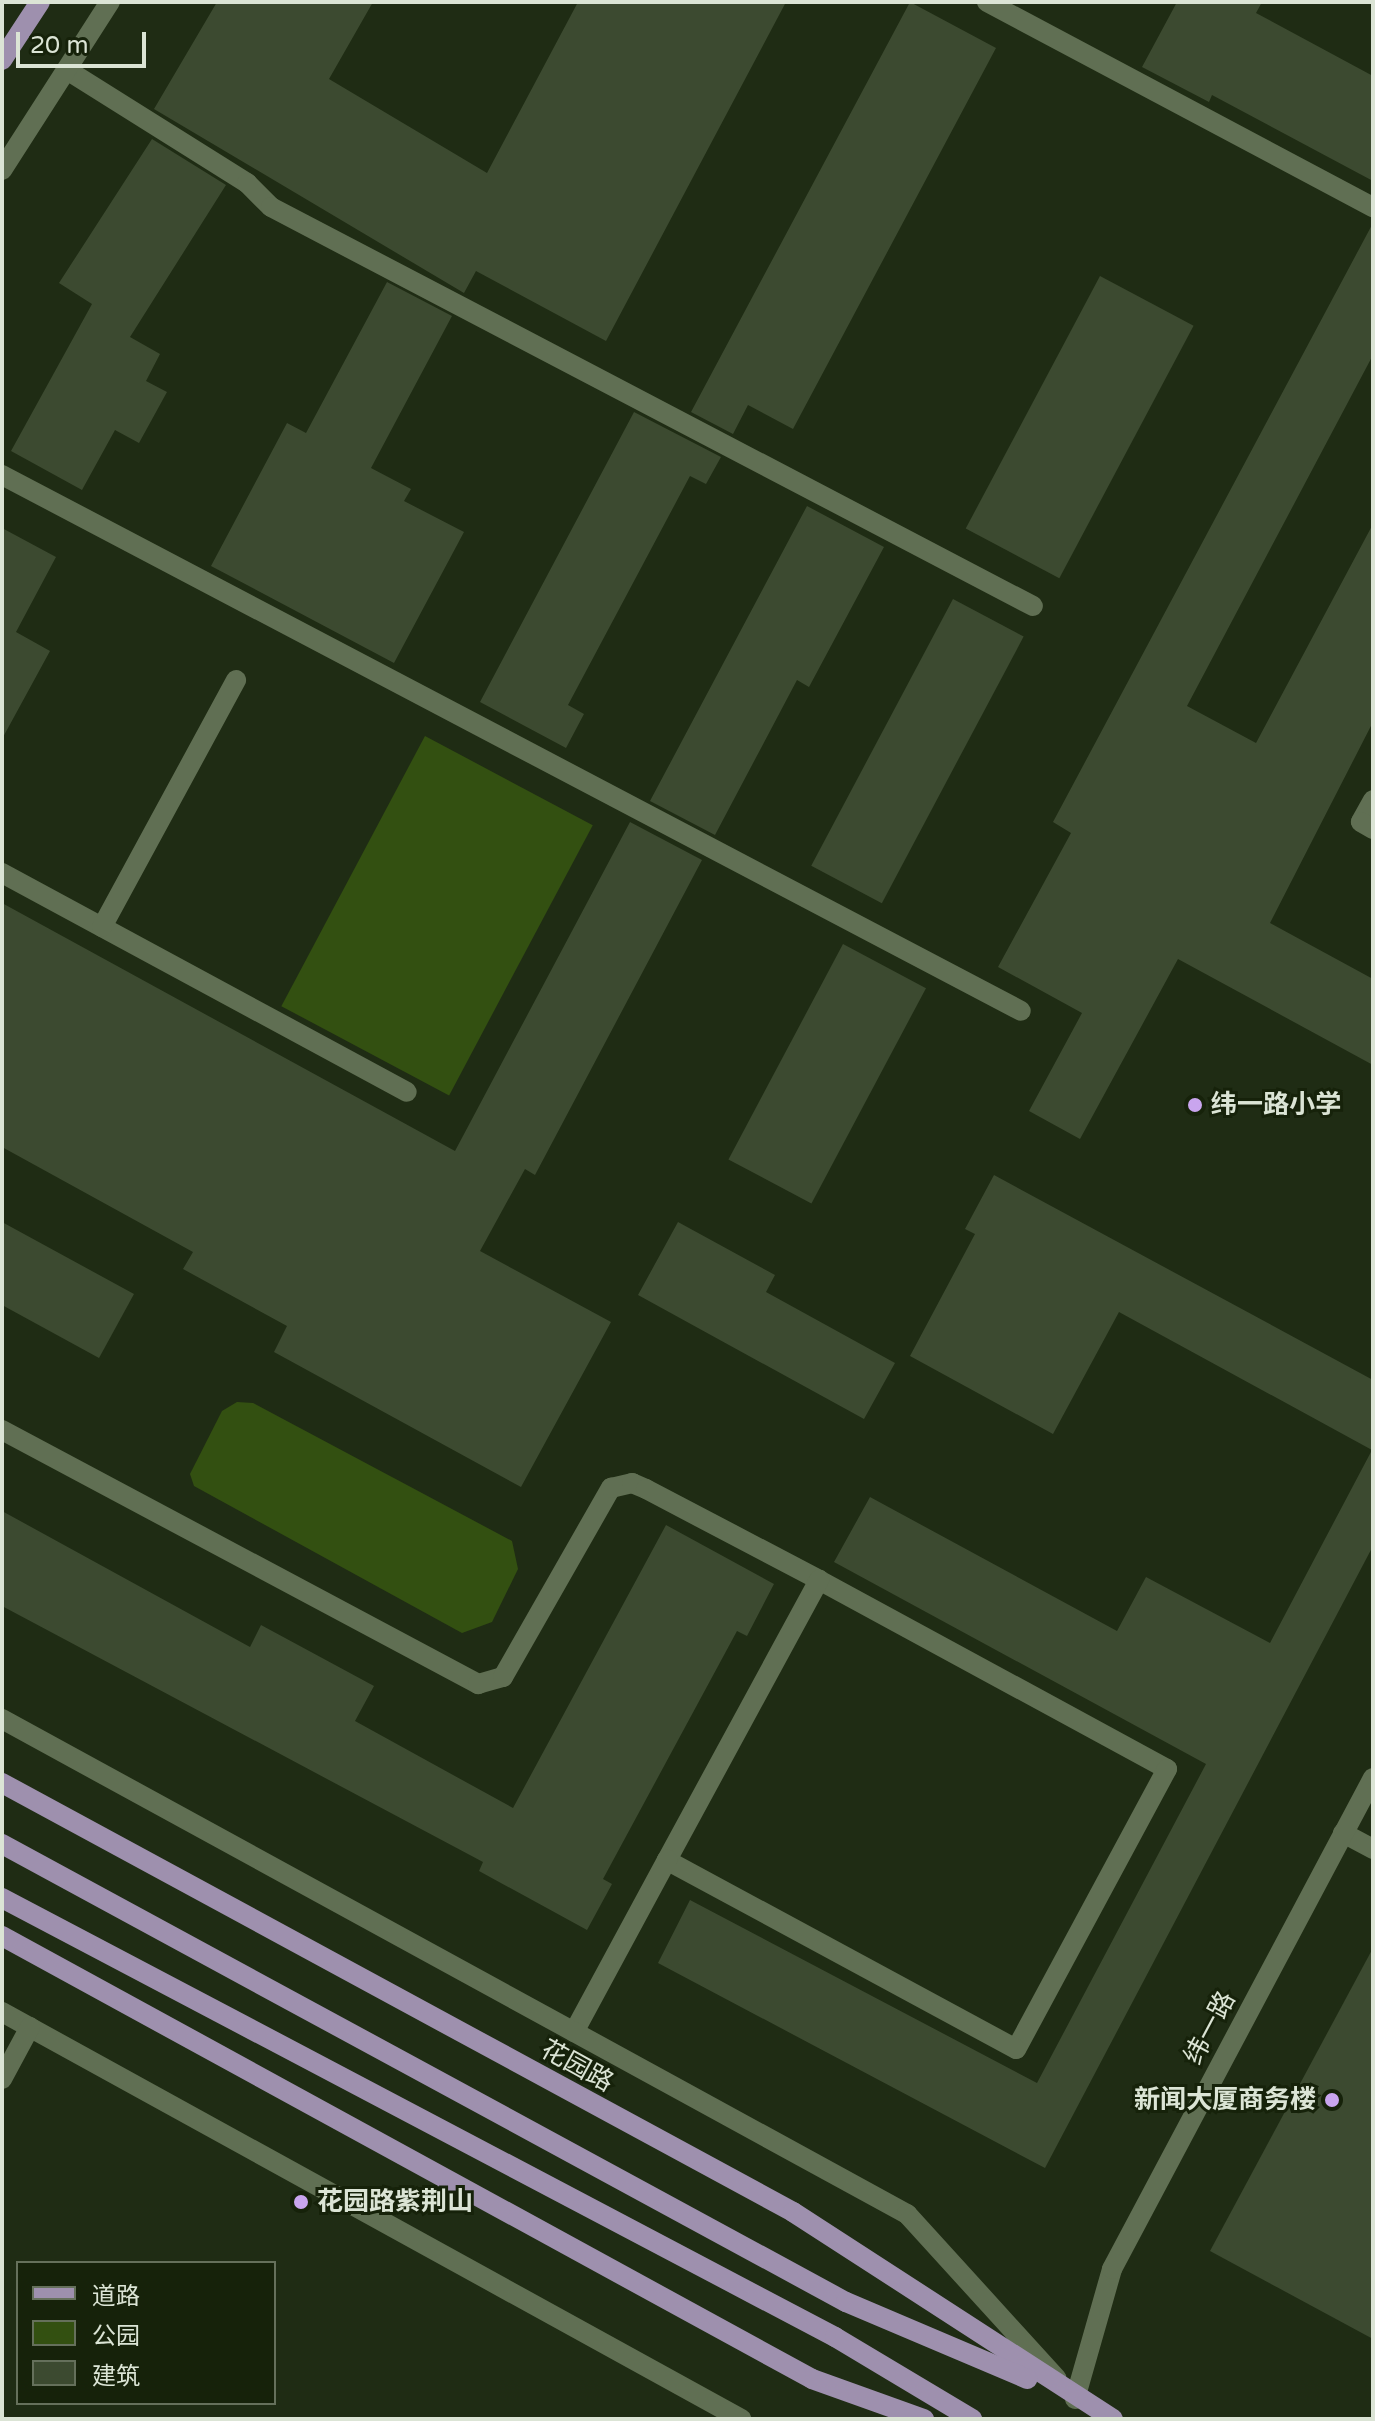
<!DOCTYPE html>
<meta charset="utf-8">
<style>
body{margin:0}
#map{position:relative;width:1375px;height:2421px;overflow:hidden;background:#1f2c14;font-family:"Varela Round","Noto Sans SC",sans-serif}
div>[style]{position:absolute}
.green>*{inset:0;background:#335011;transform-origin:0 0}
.building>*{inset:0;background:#3c4a30;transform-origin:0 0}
.service>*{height:20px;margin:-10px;padding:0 10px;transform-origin:10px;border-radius:10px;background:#606f53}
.minor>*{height:20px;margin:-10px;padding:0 10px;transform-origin:10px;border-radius:10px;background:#606f53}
.tertiary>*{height:20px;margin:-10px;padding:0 10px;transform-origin:10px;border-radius:10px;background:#606f53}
.primary>*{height:20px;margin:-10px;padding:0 10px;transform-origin:10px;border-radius:10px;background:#9e90ae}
.dots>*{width:22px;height:22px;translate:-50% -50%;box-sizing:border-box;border:4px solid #16220a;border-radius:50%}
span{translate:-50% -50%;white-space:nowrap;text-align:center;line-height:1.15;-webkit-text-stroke:6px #16220a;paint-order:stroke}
.poi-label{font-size:26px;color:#dbe4d5;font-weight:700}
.left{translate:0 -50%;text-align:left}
.right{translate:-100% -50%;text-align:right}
.street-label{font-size:26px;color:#dbe4d5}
.frame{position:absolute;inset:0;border:4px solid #dbe4d5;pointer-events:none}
.legend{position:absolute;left:16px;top:2261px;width:260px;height:144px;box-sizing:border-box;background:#16220a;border:2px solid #65705b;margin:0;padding:10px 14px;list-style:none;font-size:24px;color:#dbe4d5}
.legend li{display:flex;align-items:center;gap:16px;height:40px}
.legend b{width:40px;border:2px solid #65705b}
.scale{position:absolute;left:16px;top:32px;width:130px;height:36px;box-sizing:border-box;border:4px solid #dbe4d5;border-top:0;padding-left:10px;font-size:24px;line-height:28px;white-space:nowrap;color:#dbe4d5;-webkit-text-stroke:6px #16220a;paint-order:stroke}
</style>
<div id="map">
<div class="green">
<div style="left:425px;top:736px;width:190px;height:306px;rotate:28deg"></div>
<div style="clip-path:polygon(237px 1402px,253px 1403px,512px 1541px,518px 1569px,492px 1622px,462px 1633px,194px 1486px,190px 1474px,222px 1411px)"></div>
</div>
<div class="building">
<div style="clip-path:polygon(217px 2px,373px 2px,329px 79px,487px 173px,578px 2px,786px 2px,606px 341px,476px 271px,464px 293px,154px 109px)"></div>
<div style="clip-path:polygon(910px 2px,996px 48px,793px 429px,748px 405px,733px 434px,691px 412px)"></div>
<div style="clip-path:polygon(1177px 2px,1262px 2px,1256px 13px,1373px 76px,1373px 181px,1212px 95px,1209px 102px,1142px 67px)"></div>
<div style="clip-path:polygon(152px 139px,226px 185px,130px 337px,160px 354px,146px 381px,167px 392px,139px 443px,115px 430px,82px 490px,11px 451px,92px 304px,59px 283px)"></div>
<div style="clip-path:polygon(1373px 223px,1373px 355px,1187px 706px,1256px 743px,1373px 524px,1373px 722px,1270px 923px,1373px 979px,1373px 1065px,1178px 959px,1080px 1139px,1029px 1111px,1082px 1013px,998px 967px,1071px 833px,1053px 822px)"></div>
<div style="left:1100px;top:276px;width:106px;height:286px;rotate:28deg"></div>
<div style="clip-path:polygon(387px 282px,452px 316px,371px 468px,411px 489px,404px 501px,464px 532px,394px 663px,211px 566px,287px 423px,306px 433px)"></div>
<div style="clip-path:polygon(634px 412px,721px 457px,706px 484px,690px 476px,568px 705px,584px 714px,566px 748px,480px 702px)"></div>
<div style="clip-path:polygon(807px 506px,884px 547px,809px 687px,797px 680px,715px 835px,650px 801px)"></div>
<div style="clip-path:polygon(2px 528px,56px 557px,16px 632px,50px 651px,2px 739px)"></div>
<div style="left:953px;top:599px;width:80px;height:302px;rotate:28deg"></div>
<div style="clip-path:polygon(630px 822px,702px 860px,535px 1175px,525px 1169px,480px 1251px,611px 1322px,521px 1487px,274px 1352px,287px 1326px,183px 1269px,193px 1252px,2px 1147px,2px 903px,455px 1151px)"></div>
<div style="left:843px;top:944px;width:94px;height:244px;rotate:28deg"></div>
<div style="clip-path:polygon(994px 1175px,1373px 1380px,1373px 1546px,1045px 2168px,658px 1963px,690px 1900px,1037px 2083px,1206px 1764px,834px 1562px,870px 1497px,1117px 1631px,1146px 1577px,1270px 1643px,1372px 1450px,1119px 1312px,1053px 1434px,910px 1356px,975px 1234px,965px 1229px)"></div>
<div style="clip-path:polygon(2px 1222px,134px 1294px,99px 1358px,2px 1305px)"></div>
<div style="clip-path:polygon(678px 1222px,775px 1275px,766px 1292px,895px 1363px,864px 1419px,638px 1295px)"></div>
<div style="clip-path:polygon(2px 1511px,250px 1647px,261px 1625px,374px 1686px,355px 1721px,513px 1808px,666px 1525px,774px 1584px,747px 1636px,737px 1631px,603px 1879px,612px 1884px,587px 1930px,479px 1871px,483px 1862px,2px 1606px)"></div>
<div style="clip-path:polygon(1373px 1948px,1373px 2339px,1210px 2251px)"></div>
</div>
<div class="service">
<div style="left:987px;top:2px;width:437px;rotate:28deg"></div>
<div style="left:67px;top:70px;width:213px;rotate:32.1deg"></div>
<div style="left:247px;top:183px;width:34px;rotate:45deg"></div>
<div style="left:271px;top:207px;width:860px;rotate:27.64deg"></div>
<div style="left:2px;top:475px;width:1151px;rotate:27.74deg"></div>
<div style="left:1373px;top:800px;width:25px;rotate:119deg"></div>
<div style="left:1361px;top:822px;width:14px;rotate:30deg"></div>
<div style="left:2px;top:873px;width:460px;rotate:28.4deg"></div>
<div style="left:102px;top:927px;width:281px;rotate:-61.5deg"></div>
<div style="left:2px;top:1430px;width:540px;rotate:28.08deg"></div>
<div style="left:478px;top:1684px;width:26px;rotate:-16deg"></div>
<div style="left:503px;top:1677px;width:218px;rotate:-60.3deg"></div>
<div style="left:611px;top:1488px;width:22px;rotate:-13deg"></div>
<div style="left:632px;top:1483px;width:15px;rotate:23deg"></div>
<div style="left:646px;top:1489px;width:195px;rotate:27.7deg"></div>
<div style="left:819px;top:1580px;width:396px;rotate:28.5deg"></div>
<div style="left:1167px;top:1769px;width:318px;rotate:118.3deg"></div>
<div style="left:1016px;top:2049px;width:397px;rotate:-151.6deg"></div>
<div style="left:667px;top:1860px;width:319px;rotate:-61.5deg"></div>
<div style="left:1343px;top:1833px;width:34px;rotate:28deg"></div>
<div style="left:574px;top:2032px;width:196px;rotate:-61.6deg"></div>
</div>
<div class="minor">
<div style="left:2px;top:170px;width:200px;rotate:-57.3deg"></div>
<div style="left:2px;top:1719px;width:1032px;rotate:28.68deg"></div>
<div style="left:907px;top:2214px;width:222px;rotate:47.7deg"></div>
<div style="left:2px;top:2012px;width:844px;rotate:28.84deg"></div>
<div style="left:2px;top:2079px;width:59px;rotate:-61.7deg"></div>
</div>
<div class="tertiary">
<div style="left:1075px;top:2399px;width:135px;rotate:-74.1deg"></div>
<div style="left:1112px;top:2269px;width:556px;rotate:-62.01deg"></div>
</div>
<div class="primary">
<div style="left:2px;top:60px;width:69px;rotate:-56.8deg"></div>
<div style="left:2px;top:1783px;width:900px;rotate:28.47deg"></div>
<div style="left:793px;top:2212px;width:381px;rotate:32.9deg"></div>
<div style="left:2px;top:1844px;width:960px;rotate:28.49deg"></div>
<div style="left:846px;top:2302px;width:197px;rotate:23deg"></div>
<div style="left:2px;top:1898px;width:942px;rotate:27.79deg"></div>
<div style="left:835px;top:2337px;width:160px;rotate:30.9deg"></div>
<div style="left:2px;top:1936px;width:923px;rotate:28.67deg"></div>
<div style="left:812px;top:2379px;width:119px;rotate:19.7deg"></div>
</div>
<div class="dots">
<div style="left:1195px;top:1105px;background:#c9a5ee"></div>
<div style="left:1332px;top:2100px;background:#c9a5ee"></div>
<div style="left:301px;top:2202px;background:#c9a5ee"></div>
</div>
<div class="poi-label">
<span class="left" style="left:1211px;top:1105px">纬一路小学</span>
<span class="right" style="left:1316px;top:2100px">新闻大厦商务楼</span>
<span class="left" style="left:317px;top:2202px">花园路紫荆山</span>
</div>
<div class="street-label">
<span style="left:1210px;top:2028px;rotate:-62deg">纬一路</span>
<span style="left:577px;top:2066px;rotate:29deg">花园路</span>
</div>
<div class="frame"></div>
<ul class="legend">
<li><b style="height:10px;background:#9e90ae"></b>道路</li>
<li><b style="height:22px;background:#335011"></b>公园</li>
<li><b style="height:22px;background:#3c4a30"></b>建筑</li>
</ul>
<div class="scale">20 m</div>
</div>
